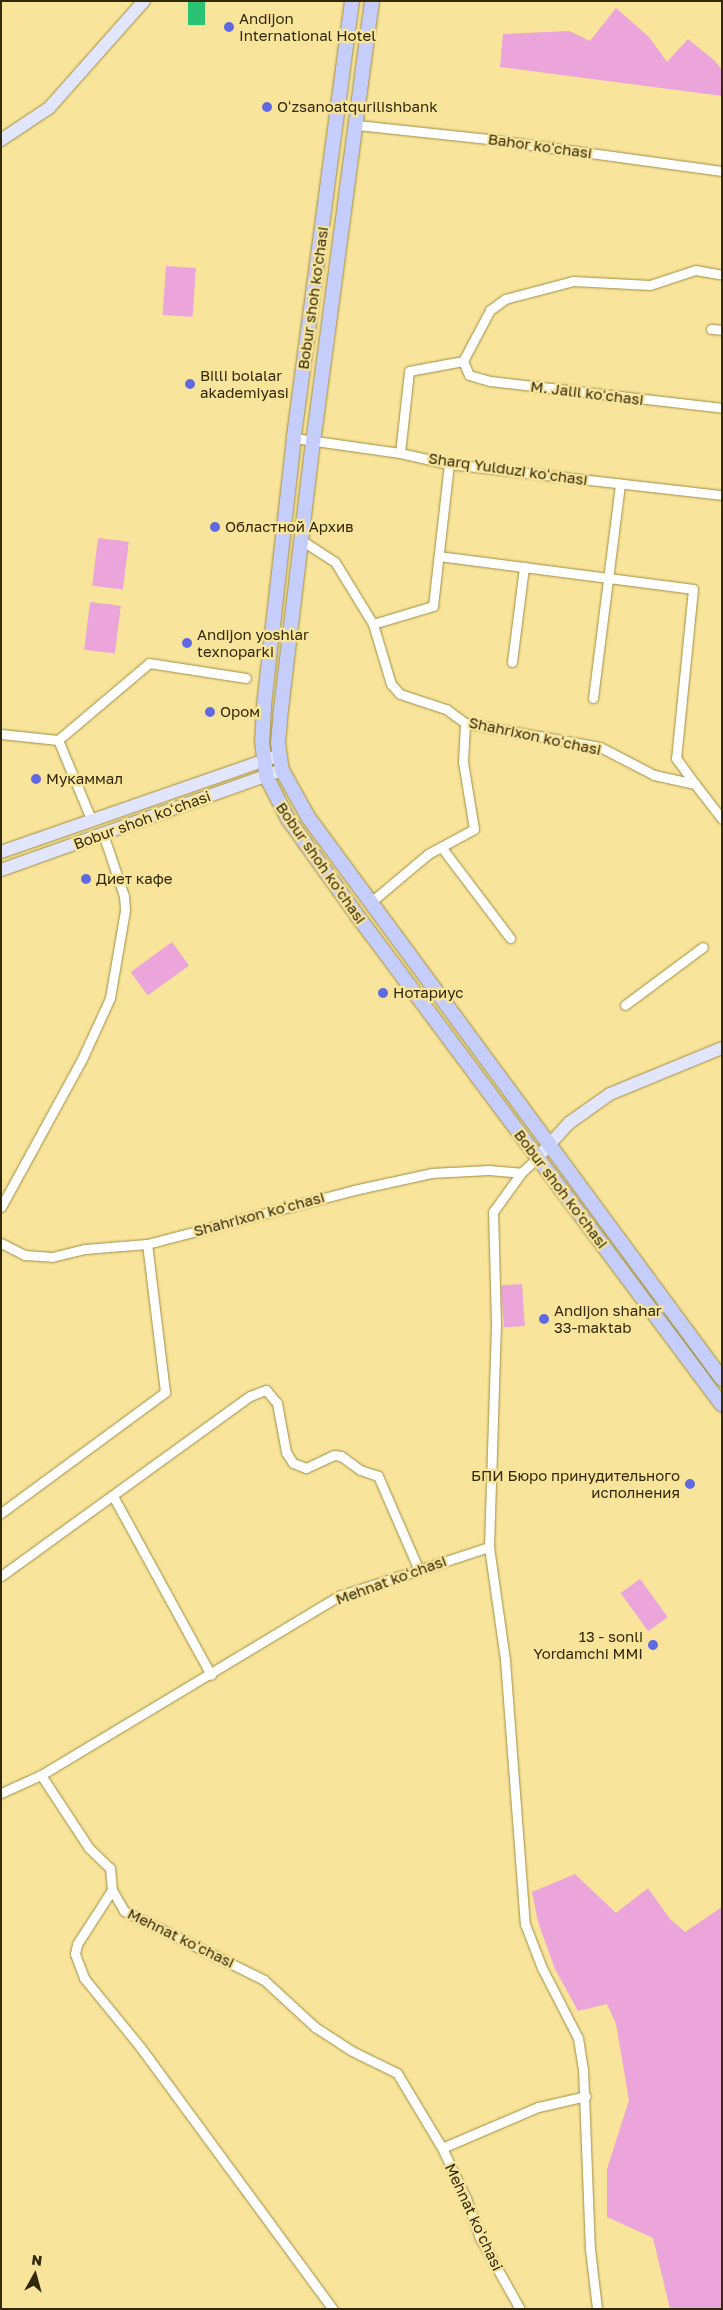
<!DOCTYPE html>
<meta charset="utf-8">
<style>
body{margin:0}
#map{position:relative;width:723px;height:2310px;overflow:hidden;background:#f8e49a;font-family:"Golos Text",sans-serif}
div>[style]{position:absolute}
.green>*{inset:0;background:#eba5db;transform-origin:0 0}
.water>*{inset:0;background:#2ac376;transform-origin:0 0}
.roads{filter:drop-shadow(0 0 1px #9f8d44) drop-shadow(0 0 1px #9f8d44)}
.street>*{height:9px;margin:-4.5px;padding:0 4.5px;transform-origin:4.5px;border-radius:4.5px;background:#fff}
.secondary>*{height:12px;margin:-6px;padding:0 6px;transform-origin:6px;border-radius:6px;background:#e2e6fd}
.primary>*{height:14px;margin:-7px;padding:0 7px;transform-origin:7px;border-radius:7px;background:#c5cdfa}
.dots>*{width:14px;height:14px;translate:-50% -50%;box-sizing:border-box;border:2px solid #f8e49a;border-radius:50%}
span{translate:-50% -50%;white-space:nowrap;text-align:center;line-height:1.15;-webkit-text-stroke:4.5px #f8e49a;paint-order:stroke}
.poi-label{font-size:15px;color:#31290a}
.left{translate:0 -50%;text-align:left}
.right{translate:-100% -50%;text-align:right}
.street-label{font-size:15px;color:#31290a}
.frame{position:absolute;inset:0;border:2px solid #31290a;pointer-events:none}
.north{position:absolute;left:10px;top:2250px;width:50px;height:50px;-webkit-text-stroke:4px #f8e49a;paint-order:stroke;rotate:7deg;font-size:14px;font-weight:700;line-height:20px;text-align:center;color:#31290a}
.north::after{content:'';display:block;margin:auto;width:18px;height:22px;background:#31290a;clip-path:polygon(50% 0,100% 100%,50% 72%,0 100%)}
</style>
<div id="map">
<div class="green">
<div style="clip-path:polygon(616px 8px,649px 37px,667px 62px,688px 39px,715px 61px,722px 70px,722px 96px,500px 67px,503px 34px,569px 31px,590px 41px)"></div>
<div style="left:166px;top:266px;width:30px;height:49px;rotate:4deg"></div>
<div style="left:98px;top:538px;width:31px;height:48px;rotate:7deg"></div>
<div style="left:90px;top:602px;width:31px;height:48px;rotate:7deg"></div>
<div style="left:172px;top:942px;width:29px;height:51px;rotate:54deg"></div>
<div style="left:522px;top:1284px;width:42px;height:21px;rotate:86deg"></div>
<div style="left:640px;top:1579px;width:47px;height:24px;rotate:54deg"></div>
<div style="clip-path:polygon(575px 1874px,616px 1913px,648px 1888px,670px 1919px,685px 1932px,722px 1907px,722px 2309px,670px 2309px,653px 2238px,607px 2217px,607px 2169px,629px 2100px,616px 2024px,607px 2004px,578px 2011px,555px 1969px,538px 1922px,532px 1892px)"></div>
</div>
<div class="water">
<div style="left:188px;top:1px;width:17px;height:24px"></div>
</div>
<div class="roads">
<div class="street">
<div style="left:357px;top:125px;width:132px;rotate:6.1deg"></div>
<div style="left:488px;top:139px;width:236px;rotate:7.8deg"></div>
<div style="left:711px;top:329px;width:11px;rotate:5deg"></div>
<div style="left:463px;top:361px;width:15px;rotate:67deg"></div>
<div style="left:469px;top:375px;width:22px;rotate:16deg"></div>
<div style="left:490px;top:381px;width:234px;rotate:6.6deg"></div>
<div style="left:294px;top:438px;width:107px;rotate:8.1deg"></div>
<div style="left:400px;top:453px;width:50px;rotate:12.7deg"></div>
<div style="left:449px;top:464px;width:275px;rotate:6.5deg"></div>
<div style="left:400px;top:453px;width:82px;rotate:-83.7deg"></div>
<div style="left:409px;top:371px;width:55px;rotate:-10.5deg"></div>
<div style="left:463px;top:361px;width:58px;rotate:-62.1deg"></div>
<div style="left:490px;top:310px;width:19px;rotate:-36deg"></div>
<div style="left:505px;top:299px;width:70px;rotate:-14.8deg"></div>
<div style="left:573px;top:281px;width:77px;rotate:3deg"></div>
<div style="left:650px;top:285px;width:47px;rotate:-18.4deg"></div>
<div style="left:695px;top:270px;width:27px;rotate:10deg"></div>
<div style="left:301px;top:540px;width:40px;rotate:32.9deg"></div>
<div style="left:335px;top:562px;width:73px;rotate:58.5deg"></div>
<div style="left:373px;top:624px;width:63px;rotate:73.3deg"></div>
<div style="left:391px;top:684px;width:13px;rotate:48deg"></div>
<div style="left:400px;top:694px;width:48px;rotate:18.1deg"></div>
<div style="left:446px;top:709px;width:24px;rotate:36deg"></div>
<div style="left:465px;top:723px;width:137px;rotate:10.1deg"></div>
<div style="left:600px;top:747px;width:61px;rotate:27.4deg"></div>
<div style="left:654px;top:775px;width:42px;rotate:12.4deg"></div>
<div style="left:695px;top:784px;width:44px;rotate:52.4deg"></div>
<div style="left:439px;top:556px;width:256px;rotate:7.4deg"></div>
<div style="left:693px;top:589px;width:170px;rotate:95.7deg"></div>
<div style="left:676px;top:758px;width:32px;rotate:54deg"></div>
<div style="left:373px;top:624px;width:63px;rotate:-16.7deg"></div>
<div style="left:433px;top:606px;width:143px;rotate:-83.6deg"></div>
<div style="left:512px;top:662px;width:96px;rotate:-82.8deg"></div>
<div style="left:593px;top:698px;width:216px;rotate:-82.8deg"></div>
<div style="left:1px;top:734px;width:57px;rotate:6deg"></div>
<div style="left:58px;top:740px;width:119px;rotate:-40.2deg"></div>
<div style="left:149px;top:663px;width:98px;rotate:8.8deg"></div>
<div style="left:58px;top:740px;width:86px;rotate:67.3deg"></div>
<div style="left:442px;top:848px;width:113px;rotate:52.9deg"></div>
<div style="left:371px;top:902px;width:75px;rotate:-40.1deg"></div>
<div style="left:428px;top:854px;width:52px;rotate:-28.5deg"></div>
<div style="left:474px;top:829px;width:68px;rotate:-99.3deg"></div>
<div style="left:463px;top:762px;width:39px;rotate:-87deg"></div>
<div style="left:625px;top:1005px;width:97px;rotate:-36.6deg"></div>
<div style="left:1px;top:1207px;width:169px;rotate:-61.3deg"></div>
<div style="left:82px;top:1059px;width:67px;rotate:-65.3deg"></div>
<div style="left:110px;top:998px;width:89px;rotate:-80.3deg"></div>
<div style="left:125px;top:910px;width:14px;rotate:-94deg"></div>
<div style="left:124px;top:896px;width:65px;rotate:-108.7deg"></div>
<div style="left:1px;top:1243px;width:27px;rotate:27deg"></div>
<div style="left:25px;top:1255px;width:27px;rotate:4deg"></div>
<div style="left:52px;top:1257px;width:34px;rotate:-14deg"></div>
<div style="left:85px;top:1249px;width:62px;rotate:-4.6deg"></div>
<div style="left:147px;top:1244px;width:214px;rotate:-14.6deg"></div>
<div style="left:354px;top:1190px;width:79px;rotate:-12.4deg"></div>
<div style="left:431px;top:1173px;width:58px;rotate:-3deg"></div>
<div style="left:489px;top:1170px;width:32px;rotate:5deg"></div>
<div style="left:113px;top:1496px;width:204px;rotate:61.3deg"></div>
<div style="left:1px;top:1513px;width:204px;rotate:-36.4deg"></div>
<div style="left:165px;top:1392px;width:149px;rotate:-96.9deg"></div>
<div style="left:489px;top:1547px;width:114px;rotate:81.9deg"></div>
<div style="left:505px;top:1660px;width:265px;rotate:85.7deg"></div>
<div style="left:525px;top:1924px;width:47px;rotate:68.9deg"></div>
<div style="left:542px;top:1968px;width:79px;rotate:62.8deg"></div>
<div style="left:578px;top:2038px;width:30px;rotate:81deg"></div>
<div style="left:583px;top:2068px;width:181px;rotate:87.8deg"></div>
<div style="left:590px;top:2249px;width:60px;rotate:83.3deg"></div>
<div style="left:1px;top:1576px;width:307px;rotate:-35.9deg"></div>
<div style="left:250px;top:1396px;width:17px;rotate:-21deg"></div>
<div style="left:266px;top:1390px;width:17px;rotate:50deg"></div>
<div style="left:277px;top:1403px;width:50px;rotate:79.6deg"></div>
<div style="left:286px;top:1452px;width:13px;rotate:58deg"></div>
<div style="left:293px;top:1463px;width:14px;rotate:21deg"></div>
<div style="left:306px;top:1468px;width:31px;rotate:-25deg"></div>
<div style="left:334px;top:1455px;width:7px;rotate:8deg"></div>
<div style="left:341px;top:1456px;width:24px;rotate:36deg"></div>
<div style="left:360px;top:1470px;width:19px;rotate:18deg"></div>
<div style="left:378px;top:1476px;width:100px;rotate:66.5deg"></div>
<div style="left:41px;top:1775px;width:87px;rotate:56.7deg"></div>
<div style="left:89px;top:1848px;width:29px;rotate:44deg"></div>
<div style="left:110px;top:1868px;width:22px;rotate:85deg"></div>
<div style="left:112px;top:1890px;width:24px;rotate:60deg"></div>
<div style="left:124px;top:1911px;width:156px;rotate:26.2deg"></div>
<div style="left:264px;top:1980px;width:69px;rotate:42.7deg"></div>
<div style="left:315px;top:2027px;width:44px;rotate:33deg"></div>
<div style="left:352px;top:2051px;width:50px;rotate:26.1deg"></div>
<div style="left:397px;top:2073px;width:87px;rotate:59deg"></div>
<div style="left:442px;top:2148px;width:55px;rotate:64.4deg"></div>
<div style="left:466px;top:2198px;width:42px;rotate:70.7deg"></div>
<div style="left:480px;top:2238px;width:81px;rotate:60.6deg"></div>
<div style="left:1px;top:1793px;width:44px;rotate:-24.2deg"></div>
<div style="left:41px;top:1775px;width:348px;rotate:-31deg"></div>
<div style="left:339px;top:1596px;width:158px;rotate:-18.1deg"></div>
<div style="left:489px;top:1547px;width:223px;rotate:-88.2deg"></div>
<div style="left:496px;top:1324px;width:112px;rotate:-91.5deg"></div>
<div style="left:493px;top:1212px;width:48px;rotate:-54.3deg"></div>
<div style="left:521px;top:1173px;width:23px;rotate:-43deg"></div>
<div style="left:112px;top:1890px;width:64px;rotate:122.9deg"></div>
<div style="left:77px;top:1944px;width:10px;rotate:101deg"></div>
<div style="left:75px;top:1954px;width:26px;rotate:69deg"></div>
<div style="left:84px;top:1978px;width:90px;rotate:50.8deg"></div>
<div style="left:141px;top:2048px;width:324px;rotate:53.7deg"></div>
<div style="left:442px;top:2148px;width:104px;rotate:-23.1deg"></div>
<div style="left:538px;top:2107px;width:49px;rotate:-12.9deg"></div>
</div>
<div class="secondary">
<div style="left:1px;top:140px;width:58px;rotate:-33.7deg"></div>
<div style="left:49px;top:108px;width:143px;rotate:-48.4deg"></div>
<div style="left:1px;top:852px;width:294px;rotate:-19.2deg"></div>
<div style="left:1px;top:870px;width:298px;rotate:-19.6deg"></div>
<div style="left:538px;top:1157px;width:46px;rotate:-47.6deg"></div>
<div style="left:569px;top:1123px;width:50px;rotate:-35.3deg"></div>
<div style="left:610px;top:1094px;width:121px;rotate:-22.3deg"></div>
</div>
<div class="primary">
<div style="left:352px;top:1px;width:441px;rotate:97.6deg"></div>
<div style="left:294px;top:438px;width:271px;rotate:96.4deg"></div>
<div style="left:264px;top:707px;width:34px;rotate:93deg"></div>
<div style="left:262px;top:741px;width:35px;rotate:83deg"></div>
<div style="left:266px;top:776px;width:48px;rotate:62.9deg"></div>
<div style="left:288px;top:819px;width:122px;rotate:54.4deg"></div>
<div style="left:359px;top:918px;width:607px;rotate:53.3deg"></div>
<div style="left:372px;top:1px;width:444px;rotate:97.6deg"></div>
<div style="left:313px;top:441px;width:270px;rotate:96.8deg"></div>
<div style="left:281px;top:709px;width:34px;rotate:95deg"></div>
<div style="left:278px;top:743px;width:27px;rotate:82deg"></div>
<div style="left:282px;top:770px;width:54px;rotate:61deg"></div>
<div style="left:308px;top:817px;width:698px;rotate:53.62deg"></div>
</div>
</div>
<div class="dots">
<div style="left:229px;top:27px;background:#5f6ae2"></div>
<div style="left:267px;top:107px;background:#5f6ae2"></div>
<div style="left:190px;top:384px;background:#5f6ae2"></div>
<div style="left:215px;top:527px;background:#5f6ae2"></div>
<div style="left:187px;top:643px;background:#5f6ae2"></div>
<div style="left:210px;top:712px;background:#5f6ae2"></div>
<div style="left:36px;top:779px;background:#5f6ae2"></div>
<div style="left:86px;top:879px;background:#5f6ae2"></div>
<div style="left:383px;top:993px;background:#5f6ae2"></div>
<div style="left:544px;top:1319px;background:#5f6ae2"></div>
<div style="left:690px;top:1484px;background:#5f6ae2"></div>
<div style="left:653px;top:1645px;background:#5f6ae2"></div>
</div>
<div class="poi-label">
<span class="left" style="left:239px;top:27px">Andijon<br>International Hotel</span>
<span class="left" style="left:277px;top:107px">Oʻzsanoatqurilishbank</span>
<span class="left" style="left:200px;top:384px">Billi bolalar<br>akademiyasi</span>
<span class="left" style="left:225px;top:527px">Областной Архив</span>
<span class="left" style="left:197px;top:643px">Andijon yoshlar<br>texnoparki</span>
<span class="left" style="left:220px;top:712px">Ором</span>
<span class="left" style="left:46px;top:779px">Мукаммал</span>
<span class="left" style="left:96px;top:879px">Диет кафе</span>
<span class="left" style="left:393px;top:993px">Нотариус</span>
<span class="left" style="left:554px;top:1319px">Andijon shahar<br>33-maktab</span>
<span class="right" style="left:680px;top:1484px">БПИ Бюро принудительного<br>исполнения</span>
<span class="right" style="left:643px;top:1645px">13 - sonli<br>Yordamchi MMI</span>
</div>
<div class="street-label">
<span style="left:540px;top:146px;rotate:8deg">Bahor koʻchasi</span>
<span style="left:313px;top:298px;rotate:-82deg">Bobur shoh ko'chasi</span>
<span style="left:587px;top:393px;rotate:7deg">M. Jalil koʻchasi</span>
<span style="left:508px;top:469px;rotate:8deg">Sharq Yulduzi koʻchasi</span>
<span style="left:535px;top:736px;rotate:12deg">Shahrixon koʻchasi</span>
<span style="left:142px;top:820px;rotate:-20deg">Bobur shoh koʻchasi</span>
<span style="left:321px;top:863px;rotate:55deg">Bobur shoh ko'chasi</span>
<span style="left:561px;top:1189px;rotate:53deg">Bobur shoh ko'chasi</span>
<span style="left:259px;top:1214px;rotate:-15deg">Shahrixon koʻchasi</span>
<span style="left:391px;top:1580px;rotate:-20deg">Mehnat koʻchasi</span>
<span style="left:181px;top:1938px;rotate:26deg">Mehnat koʻchasi</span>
<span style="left:474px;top:2217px;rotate:65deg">Mehnat koʻchasi</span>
</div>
<div class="frame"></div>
<div class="north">N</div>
</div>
